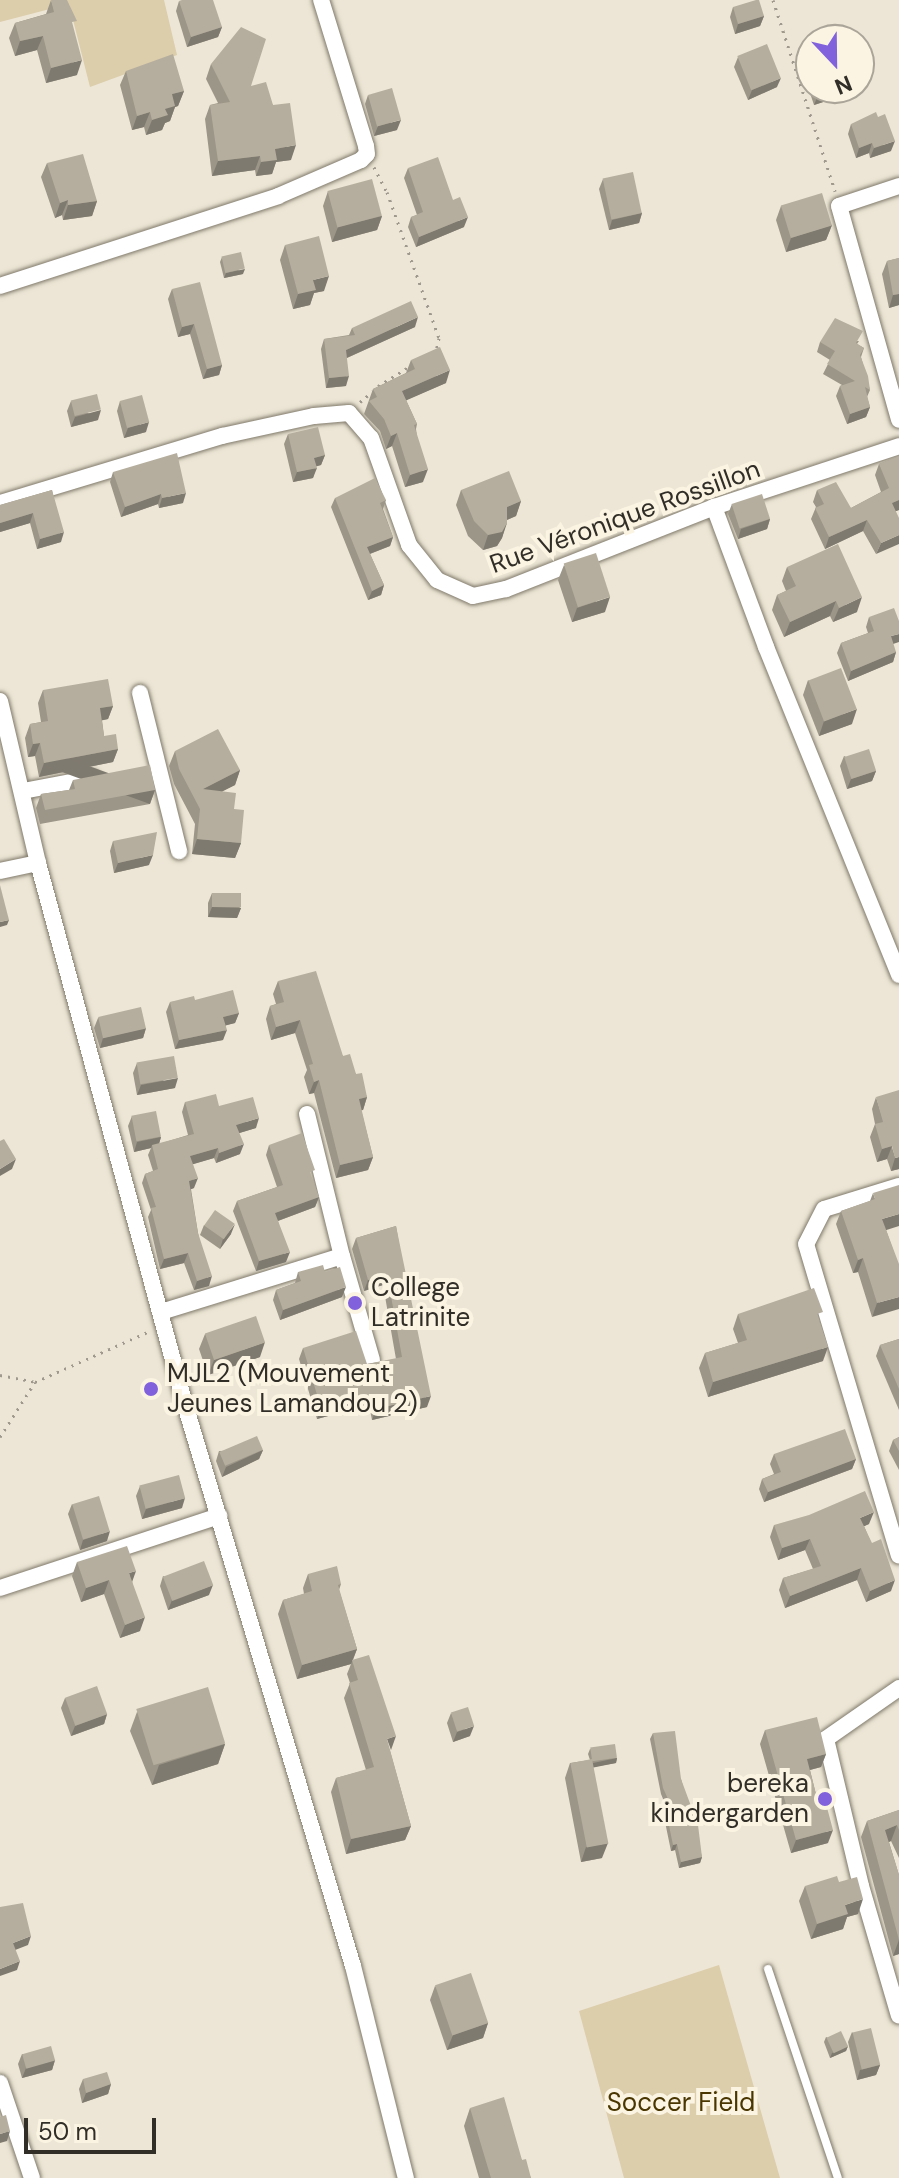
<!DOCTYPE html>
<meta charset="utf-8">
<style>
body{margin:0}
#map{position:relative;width:899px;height:2178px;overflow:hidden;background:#ede6d6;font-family:"DM Sans",sans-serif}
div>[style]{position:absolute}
.green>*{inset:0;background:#dccdab}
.path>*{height:3px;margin-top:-1.5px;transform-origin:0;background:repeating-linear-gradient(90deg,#9f998d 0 2px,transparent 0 8px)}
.roads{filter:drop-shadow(0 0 2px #7f796a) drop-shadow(0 0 2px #7f796a)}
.service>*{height:8px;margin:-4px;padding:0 4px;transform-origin:4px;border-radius:4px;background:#fff}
.minor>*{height:16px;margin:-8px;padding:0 8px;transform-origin:8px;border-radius:8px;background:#fff}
.wall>*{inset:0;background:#9c9688}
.shaded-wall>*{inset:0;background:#7f7a6f;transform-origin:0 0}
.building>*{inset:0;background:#b5ae9e;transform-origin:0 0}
.dots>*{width:22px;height:22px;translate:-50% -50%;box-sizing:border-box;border:4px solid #fbf4e3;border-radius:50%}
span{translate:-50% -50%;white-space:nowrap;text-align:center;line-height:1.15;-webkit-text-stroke:8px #fbf4e3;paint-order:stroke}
.street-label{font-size:26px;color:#312e28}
.poi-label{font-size:26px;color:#312e28}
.left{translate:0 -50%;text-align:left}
.right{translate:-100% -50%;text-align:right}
.park-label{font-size:26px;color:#493600}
.north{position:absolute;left:795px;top:24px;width:80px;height:80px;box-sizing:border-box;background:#fbf4e3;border:2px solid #aaa598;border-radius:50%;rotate:158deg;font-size:22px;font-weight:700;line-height:32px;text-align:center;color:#312e28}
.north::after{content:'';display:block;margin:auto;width:28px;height:36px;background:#8261dc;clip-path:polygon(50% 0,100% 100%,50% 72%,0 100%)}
.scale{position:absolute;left:24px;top:2118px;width:132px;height:36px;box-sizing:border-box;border:4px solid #312e28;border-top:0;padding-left:10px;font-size:24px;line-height:28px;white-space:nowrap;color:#312e28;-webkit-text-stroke:6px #fbf4e3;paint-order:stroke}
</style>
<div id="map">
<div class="green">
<div style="clip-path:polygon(0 0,164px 0,177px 55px,90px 87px,69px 4px,0 22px)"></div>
<div style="clip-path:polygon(719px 1965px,780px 2178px,624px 2178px,579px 2011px)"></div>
</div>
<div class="path">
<div style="left:773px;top:0;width:201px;rotate:72deg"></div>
<div style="left:374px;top:167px;width:28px;rotate:63deg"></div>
<div style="left:387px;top:192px;width:155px;rotate:70.4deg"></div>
<div style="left:439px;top:338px;width:13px;rotate:103deg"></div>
<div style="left:378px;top:386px;width:36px;rotate:-32deg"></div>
<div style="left:360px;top:402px;width:17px;rotate:-40deg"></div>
<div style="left:0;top:1375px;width:36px;rotate:11deg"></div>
<div style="left:0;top:1437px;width:65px;rotate:-57.5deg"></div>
<div style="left:35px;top:1382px;width:126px;rotate:-23.9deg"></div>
</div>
<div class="roads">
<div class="service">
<div style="left:768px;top:1969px;width:220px;rotate:71.5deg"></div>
</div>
<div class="minor">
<div style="left:899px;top:186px;width:63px;rotate:161.6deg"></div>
<div style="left:839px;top:206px;width:222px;rotate:74.3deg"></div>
<div style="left:0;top:286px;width:292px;rotate:-17.9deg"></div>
<div style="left:278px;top:196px;width:90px;rotate:-23.4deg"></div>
<div style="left:361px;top:160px;width:8px;rotate:-45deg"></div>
<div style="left:367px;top:154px;width:8px;rotate:-97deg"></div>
<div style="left:366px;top:146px;width:153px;rotate:-107.1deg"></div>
<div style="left:0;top:503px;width:232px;rotate:-16.8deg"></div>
<div style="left:222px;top:436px;width:94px;rotate:-12.3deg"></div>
<div style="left:314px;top:416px;width:35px;rotate:-5deg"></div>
<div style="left:349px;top:413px;width:33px;rotate:49deg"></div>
<div style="left:371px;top:438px;width:114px;rotate:70.4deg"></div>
<div style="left:409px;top:545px;width:45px;rotate:51.3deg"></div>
<div style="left:437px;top:580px;width:39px;rotate:24deg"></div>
<div style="left:473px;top:596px;width:34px;rotate:-12deg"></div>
<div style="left:506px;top:589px;width:224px;rotate:-21.5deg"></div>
<div style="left:714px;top:507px;width:195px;rotate:-18.2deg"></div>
<div style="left:714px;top:507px;width:149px;rotate:69.6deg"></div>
<div style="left:766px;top:647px;width:354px;rotate:67.9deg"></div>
<div style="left:140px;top:693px;width:163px;rotate:76.1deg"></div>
<div style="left:0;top:701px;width:166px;rotate:76.8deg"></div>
<div style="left:38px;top:863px;width:565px;rotate:74.81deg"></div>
<div style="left:186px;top:1408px;width:582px;rotate:73.34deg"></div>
<div style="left:353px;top:1966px;width:219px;rotate:76deg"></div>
<div style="left:23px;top:791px;width:70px;rotate:-10.7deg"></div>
<div style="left:0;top:871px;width:39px;rotate:-12deg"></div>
<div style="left:307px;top:1114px;width:146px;rotate:76.2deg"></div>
<div style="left:342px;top:1256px;width:108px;rotate:73.9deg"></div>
<div style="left:899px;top:1186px;width:78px;rotate:163deg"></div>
<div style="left:824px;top:1209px;width:39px;rotate:117deg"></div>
<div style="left:806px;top:1244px;width:325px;rotate:73.4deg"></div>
<div style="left:161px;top:1312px;width:189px;rotate:-17.2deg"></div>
<div style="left:0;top:1588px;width:231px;rotate:-18.2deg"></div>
<div style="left:899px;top:1688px;width:89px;rotate:145.1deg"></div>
<div style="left:826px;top:1739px;width:151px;rotate:76.6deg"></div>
<div style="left:861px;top:1886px;width:135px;rotate:73.7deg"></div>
<div style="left:0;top:2083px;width:100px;rotate:71.4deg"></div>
</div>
</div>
<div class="wall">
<div style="clip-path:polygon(51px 0,77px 75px,46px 83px,37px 50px,15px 56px,9px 38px,15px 23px,46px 14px)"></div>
<div style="clip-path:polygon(179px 1px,222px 27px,218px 37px,187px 47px,176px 11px)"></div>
<div style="clip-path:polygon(733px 7px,764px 16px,760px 26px,735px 34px,730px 17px)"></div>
<div style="clip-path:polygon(738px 57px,777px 87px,748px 100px,734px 67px)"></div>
<div style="clip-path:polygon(211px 64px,251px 86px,273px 105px,291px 160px,276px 162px,272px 174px,256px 176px,255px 170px,212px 176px,205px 119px,210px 105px,218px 103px,206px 79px)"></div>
<div style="clip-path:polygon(126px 71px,184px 91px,178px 106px,175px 107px,170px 121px,165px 123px,162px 130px,146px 135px,144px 127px,132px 130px,120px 85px)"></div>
<div style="clip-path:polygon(870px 78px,866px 88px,814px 105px,809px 90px,811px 86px,811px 88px,859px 88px)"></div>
<div style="clip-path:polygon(368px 95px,397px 130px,374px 136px,365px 104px)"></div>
<div style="clip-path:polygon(851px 124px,891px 151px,870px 158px,869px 153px,856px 158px,848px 134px)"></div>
<div style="clip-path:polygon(47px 163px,97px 201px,92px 216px,63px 220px,62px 215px,55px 218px,41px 177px)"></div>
<div style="clip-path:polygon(408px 168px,464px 227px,416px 247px,408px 227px,411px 217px,417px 215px,404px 178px)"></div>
<div style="clip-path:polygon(603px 179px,642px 213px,639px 223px,609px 230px,599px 189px)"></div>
<div style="clip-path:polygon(328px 191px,382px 216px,377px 230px,332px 242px,323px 206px)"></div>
<div style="clip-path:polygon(781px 206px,832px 225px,826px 240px,786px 252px,776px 220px)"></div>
<div style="clip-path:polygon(285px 245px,324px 291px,314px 293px,310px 305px,293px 309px,280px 260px)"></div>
<div style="clip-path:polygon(222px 257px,243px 274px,224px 278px,220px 262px)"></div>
<div style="clip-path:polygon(899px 258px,899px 305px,889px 308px,882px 274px,887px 261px)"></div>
<div style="clip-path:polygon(172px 289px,222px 365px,219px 375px,203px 379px,190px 334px,178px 337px,168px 299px)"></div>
<div style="clip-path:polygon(415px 327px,347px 358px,346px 386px,326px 388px,321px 349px,324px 339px,349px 335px,352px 328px)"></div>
<div style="clip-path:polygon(859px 341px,857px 344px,864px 348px,861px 357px,870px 390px,867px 397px,870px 407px,866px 417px,847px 424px,836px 396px,840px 386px,842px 385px,823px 374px,830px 360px,817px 352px,820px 342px)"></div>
<div style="clip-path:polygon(411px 360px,446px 383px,406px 400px,417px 424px,416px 429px,423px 482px,405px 487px,392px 446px,386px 449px,380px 431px,364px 414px,373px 389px,406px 373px)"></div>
<div style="clip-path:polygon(71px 401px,98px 420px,71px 427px,67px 411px)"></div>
<div style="clip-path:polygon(120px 401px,146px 432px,124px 438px,117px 411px)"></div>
<div style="clip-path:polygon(288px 434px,325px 455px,321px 465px,316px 466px,313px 478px,293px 482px,284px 444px)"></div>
<div style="clip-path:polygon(899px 456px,899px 510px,896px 511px,876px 554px,863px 531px,825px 549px,811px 519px,816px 507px,813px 502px,817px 490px,851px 508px,881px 492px,875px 475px,879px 464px)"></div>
<div style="clip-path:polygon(113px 472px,183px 503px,159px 508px,158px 504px,121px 517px,110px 482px)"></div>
<div style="clip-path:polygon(52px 490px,61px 542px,37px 549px,30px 523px,0 532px,0 505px)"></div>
<div style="clip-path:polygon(461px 490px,521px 501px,516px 516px,507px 520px,502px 538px,497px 546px,483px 550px,468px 536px,456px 505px)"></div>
<div style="clip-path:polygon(335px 498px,386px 500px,383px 509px,393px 537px,390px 546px,370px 554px,384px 585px,381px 595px,368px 600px,331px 507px)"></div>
<div style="clip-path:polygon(732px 504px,770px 519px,767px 529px,738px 539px,728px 514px)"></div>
<div style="clip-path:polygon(564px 565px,605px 612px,572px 622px,558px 580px)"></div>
<div style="clip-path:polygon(787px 567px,857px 612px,833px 622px,830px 616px,784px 637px,772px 610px,777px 595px,786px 591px,782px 581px)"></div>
<div style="clip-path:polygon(869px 617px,896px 652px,893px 662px,848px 681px,837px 653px,841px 643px,868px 633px,866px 627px)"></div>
<div style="clip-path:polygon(808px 680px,852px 724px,819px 736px,803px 695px)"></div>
<div style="clip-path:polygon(43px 690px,113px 706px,108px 719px,102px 720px,104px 736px,118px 749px,113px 762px,39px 777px,35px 756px,28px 757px,25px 738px,30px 724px,41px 722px,38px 703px)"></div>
<div style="clip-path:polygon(175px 751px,240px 770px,235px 785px,222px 791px,234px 809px,241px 843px,235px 858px,192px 854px,195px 824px,174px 784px,169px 766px)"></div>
<div style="clip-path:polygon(844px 756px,876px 771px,872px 781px,847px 789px,840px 766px)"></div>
<div style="clip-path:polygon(73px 780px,155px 790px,150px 804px,40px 824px,36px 808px,41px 794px,69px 790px)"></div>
<div style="clip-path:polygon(113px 841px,149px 865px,114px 873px,110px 851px)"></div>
<div style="clip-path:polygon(212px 893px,241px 908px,237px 918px,208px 917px,208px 903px)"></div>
<div style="clip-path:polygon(278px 981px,343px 1056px,356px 1074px,367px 1097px,363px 1110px,361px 1110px,373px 1157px,368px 1170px,336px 1178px,314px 1093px,309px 1094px,304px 1077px,307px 1070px,295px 1033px,271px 1040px,266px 1019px,270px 1006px,276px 1004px,273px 994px)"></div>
<div style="clip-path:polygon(195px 1000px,239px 1013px,235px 1023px,226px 1025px,223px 1040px,175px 1049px,166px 1012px,170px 1002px)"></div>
<div style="clip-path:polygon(98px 1018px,146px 1028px,143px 1038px,100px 1048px,94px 1028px)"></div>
<div style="clip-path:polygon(137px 1063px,175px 1088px,137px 1095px,133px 1073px)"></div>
<div style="clip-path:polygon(876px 1097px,899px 1169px,891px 1171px,887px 1159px,877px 1162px,870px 1137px,875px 1124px,872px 1109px)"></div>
<div style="clip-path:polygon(185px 1102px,219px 1106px,256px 1128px,239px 1133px,240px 1154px,216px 1163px,214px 1158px,193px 1164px,194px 1188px,191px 1189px,198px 1233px,209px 1286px,194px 1290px,184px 1263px,160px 1269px,148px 1217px,151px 1210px,142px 1183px,145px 1174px,153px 1171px,148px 1155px,151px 1148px,134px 1152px,128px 1126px,132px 1116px,161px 1137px,159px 1144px,188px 1135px,182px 1112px)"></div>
<div style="clip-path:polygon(269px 1145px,312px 1179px,319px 1197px,315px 1207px,278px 1221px,286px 1262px,256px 1271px,233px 1211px,237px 1201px,277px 1187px,266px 1155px)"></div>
<div style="clip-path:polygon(873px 1193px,898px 1264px,872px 1317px,858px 1272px,853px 1273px,836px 1224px,841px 1211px,870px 1201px)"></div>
<div style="clip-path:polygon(204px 1225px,231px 1234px,220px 1249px,200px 1235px)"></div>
<div style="clip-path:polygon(396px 1226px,427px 1407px,372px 1420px,369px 1405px,317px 1419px,299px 1359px,303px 1348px,367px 1364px,396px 1359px,383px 1285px,364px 1291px,352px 1249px,356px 1238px)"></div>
<div style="clip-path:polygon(298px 1272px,325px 1272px,342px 1297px,280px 1320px,273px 1300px,276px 1290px,295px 1283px)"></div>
<div style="clip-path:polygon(738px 1314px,820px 1321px,823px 1361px,708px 1397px,699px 1368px,705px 1353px,738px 1343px,733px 1329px)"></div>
<div style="clip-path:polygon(205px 1334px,260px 1357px,208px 1375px,199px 1349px)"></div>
<div style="clip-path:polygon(899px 1339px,899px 1410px,876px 1356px,880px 1345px)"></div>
<div style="clip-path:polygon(899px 1437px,899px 1470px,889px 1451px,893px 1440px)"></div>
<div style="clip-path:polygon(263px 1450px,259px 1459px,222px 1477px,216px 1461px,219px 1451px)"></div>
<div style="clip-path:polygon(774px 1454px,856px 1459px,852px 1469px,764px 1502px,759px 1489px,762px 1479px,774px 1474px,770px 1464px)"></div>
<div style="clip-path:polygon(140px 1486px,182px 1508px,142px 1519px,136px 1496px)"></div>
<div style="clip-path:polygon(72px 1504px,107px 1541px,80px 1550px,68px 1514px)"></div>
<div style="clip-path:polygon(869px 1524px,864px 1526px,891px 1591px,866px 1602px,857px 1580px,785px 1608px,779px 1590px,783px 1578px,813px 1569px,805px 1550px,778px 1560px,770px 1537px,774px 1525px)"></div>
<div style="clip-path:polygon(77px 1562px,132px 1581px,140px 1631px,120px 1638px,104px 1594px,81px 1602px,72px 1576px)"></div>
<div style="clip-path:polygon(308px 1574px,341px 1584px,339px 1590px,357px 1649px,353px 1660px,390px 1751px,411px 1826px,405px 1840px,346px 1854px,331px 1792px,336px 1778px,366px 1770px,344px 1698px,350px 1683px,347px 1674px,351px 1664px,297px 1679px,278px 1614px,283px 1600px,304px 1594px,303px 1588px)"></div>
<div style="clip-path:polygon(163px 1576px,209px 1595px,168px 1610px,160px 1586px)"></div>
<div style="clip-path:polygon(65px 1698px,107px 1714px,104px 1724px,71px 1736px,61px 1708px)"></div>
<div style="clip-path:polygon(137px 1712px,225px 1744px,218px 1764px,152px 1785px,130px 1731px)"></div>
<div style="clip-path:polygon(451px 1713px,470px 1736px,453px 1742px,447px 1723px)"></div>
<div style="clip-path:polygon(765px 1730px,826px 1754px,821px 1767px,810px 1770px,828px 1843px,791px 1853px,760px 1744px)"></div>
<div style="clip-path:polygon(653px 1733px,681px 1779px,702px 1857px,700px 1863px,679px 1868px,675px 1850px,671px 1851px,664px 1817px,666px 1811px,668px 1811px,661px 1794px,650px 1739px)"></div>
<div style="clip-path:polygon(590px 1749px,617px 1758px,616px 1763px,593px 1767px,602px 1858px,581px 1862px,565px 1778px,570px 1763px,590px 1760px,588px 1754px)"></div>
<div style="clip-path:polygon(899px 1810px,899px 1858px,891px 1841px,889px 1842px,899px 1875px,899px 1954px,893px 1956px,861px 1837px,867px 1821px)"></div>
<div style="clip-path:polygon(805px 1886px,858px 1914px,847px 1917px,843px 1929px,811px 1939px,799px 1901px)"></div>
<div style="clip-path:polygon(435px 1986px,488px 2023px,483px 2038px,447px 2050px,430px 2000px)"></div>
<div style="clip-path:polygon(852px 2032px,880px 2065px,876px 2075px,857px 2080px,848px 2042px)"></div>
<div style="clip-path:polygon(826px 2037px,848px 2046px,846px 2051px,830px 2058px,824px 2042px)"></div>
<div style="clip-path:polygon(22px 2054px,55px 2060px,52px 2070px,22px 2078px,18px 2064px)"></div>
<div style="clip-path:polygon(83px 2079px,111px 2084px,108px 2094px,82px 2103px,79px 2089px)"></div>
<div style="clip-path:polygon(470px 2108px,522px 2160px,531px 2178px,479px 2178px,464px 2126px)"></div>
</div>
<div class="shaded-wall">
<div style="clip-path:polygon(764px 16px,760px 26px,735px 34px,738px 24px)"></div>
<div style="clip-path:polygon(222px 27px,218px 37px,187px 47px,191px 37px)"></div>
<div style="clip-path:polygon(43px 36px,37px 50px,15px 56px,20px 41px)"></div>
<div style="clip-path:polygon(82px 60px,77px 75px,46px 83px,51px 68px)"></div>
<div style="clip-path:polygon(781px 78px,777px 87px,748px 100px,752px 90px)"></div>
<div style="clip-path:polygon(870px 78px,866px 88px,814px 105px,818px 95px,839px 88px,859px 88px,859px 81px)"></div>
<div style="clip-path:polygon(184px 91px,178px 106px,175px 107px,170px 121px,165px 123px,162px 130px,146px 135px,152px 120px,172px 94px)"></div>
<div style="clip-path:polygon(150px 112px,144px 127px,132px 130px,137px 116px)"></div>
<div style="clip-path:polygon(401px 120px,397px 130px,374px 136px,378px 126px)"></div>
<div style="clip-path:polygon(895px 141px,891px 151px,870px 158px,874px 148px)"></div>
<div style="clip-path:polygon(872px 143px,869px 153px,856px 158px,859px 148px)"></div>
<div style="clip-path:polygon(296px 145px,291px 160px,276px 162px,272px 174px,256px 176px,261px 162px,275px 149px)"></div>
<div style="clip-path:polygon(260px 156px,255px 170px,212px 176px,218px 161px)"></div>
<div style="clip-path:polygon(68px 200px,62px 215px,55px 218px,60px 203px)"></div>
<div style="clip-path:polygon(97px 201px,92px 216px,63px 220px,68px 205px)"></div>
<div style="clip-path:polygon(642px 213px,639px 223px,609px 230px,612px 220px)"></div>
<div style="clip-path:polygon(382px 216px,377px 230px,332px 242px,338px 227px)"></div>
<div style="clip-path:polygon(468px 217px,464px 227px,416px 247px,419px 237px)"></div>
<div style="clip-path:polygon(832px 225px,826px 240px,786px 252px,791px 238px)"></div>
<div style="clip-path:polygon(245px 269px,243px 274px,224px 278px,226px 273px)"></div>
<div style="clip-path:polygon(329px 276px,324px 291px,314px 293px,310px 305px,293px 309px,298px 294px,313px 280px)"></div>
<div style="clip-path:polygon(899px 294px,899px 305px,889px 308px,893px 295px)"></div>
<div style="clip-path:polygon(418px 317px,415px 327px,342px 360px,346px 350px)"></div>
<div style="clip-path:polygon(194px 324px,190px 334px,178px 337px,182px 327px)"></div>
<div style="clip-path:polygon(222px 365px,219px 375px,203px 379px,207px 369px)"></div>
<div style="clip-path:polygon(450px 370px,446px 383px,398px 404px,402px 391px)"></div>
<div style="clip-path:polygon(349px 376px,346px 386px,326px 388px,329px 378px)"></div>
<div style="clip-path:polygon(870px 407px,866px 417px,847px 424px,850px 414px)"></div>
<div style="clip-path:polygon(101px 410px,98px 420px,71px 427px,75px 417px)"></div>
<div style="clip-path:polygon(149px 422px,146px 432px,124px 438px,128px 428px)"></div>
<div style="clip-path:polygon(397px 433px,392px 446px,386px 449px,391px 436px)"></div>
<div style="clip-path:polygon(325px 455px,321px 465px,311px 468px,314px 458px)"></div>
<div style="clip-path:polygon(317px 468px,313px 478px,293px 482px,297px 472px)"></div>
<div style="clip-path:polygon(428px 469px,423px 482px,405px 487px,410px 475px)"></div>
<div style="clip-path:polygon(186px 493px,183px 503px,159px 508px,162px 498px)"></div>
<div style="clip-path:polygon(161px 494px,158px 504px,121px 517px,125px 507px)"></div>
<div style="clip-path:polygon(899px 500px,899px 510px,888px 514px,892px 503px)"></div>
<div style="clip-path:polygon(521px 501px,516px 516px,502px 522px,507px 507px)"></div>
<div style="clip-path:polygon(33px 513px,30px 523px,0 532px,0 523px)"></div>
<div style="clip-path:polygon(770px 519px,767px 529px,738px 539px,741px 529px)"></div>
<div style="clip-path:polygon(867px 520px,863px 531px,825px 549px,829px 537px)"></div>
<div style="clip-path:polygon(507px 523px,502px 538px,497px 546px,483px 550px,488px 535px)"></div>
<div style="clip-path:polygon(64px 532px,61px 542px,37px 549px,40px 539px)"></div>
<div style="clip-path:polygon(899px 535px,899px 544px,876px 554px,881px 543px)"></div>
<div style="clip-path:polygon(393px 537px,390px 546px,364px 556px,367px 547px)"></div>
<div style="clip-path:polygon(384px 585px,381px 595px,368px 600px,372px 591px)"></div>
<div style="clip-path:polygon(610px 597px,605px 612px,572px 622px,577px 608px)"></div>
<div style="clip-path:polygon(862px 597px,857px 612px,833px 622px,839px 608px)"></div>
<div style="clip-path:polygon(836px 601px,830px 616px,784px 637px,790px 622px)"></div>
<div style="clip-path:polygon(899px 634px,899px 642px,887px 646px,891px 636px)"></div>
<div style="clip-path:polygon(896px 652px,893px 662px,848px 681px,851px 671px)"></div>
<div style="clip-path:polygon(113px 706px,108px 719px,95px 722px,100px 708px)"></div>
<div style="clip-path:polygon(857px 709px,852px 724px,819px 736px,824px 721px)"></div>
<div style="clip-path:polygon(40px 743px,35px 756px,28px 757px,33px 744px)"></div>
<div style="clip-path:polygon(118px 749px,113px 762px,39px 777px,44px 763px)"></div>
<div style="clip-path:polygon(240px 770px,235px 785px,198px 804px,203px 789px)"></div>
<div style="clip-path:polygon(876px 771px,872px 781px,847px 789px,851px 779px)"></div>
<div style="left:155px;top:790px;width:15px;height:112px;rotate:110deg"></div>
<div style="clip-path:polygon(197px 839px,241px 843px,235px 858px,192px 854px)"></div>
<div style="clip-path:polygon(153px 855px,149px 865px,114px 873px,118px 863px)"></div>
<div style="clip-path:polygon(212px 907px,241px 908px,237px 918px,208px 917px)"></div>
<div style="clip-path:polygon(9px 920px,7px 925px,0 927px,0 922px)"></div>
<div style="clip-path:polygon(239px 1013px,235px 1023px,220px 1027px,223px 1017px)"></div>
<div style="clip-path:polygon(300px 1020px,295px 1033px,271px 1040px,276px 1027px)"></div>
<div style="clip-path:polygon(146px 1028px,143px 1038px,100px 1048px,103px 1038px)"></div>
<div style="clip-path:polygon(227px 1030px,223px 1040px,175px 1049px,179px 1040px)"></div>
<div style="clip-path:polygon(178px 1078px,175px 1088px,137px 1095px,141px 1085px)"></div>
<div style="clip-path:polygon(319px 1080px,314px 1093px,309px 1094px,314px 1082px)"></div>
<div style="clip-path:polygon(367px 1097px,363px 1110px,354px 1112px,359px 1099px)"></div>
<div style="clip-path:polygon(259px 1118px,256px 1128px,233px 1135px,236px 1125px)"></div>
<div style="clip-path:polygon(161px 1137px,158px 1147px,152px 1145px,151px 1148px,134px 1152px,137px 1142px)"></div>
<div style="clip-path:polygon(244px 1144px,240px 1154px,216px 1163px,219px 1153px)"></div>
<div style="clip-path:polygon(892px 1146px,887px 1159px,877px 1162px,882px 1149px)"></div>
<div style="clip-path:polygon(218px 1148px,214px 1158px,187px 1166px,190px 1156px)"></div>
<div style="clip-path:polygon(373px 1157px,368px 1170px,336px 1178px,340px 1165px)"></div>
<div style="clip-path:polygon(899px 1157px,899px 1169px,891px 1171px,895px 1158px)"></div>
<div style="clip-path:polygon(16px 1159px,12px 1169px,0 1176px,0 1169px)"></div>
<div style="clip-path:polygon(198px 1178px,194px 1188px,186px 1191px,189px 1181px)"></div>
<div style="clip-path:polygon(319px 1197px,315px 1207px,272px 1223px,275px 1213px)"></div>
<div style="clip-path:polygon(899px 1214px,899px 1226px,877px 1233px,882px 1219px)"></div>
<div style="clip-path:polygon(235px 1224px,231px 1234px,220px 1249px,223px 1239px)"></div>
<div style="clip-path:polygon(290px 1252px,286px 1262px,256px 1271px,259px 1261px)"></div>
<div style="clip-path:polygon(188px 1253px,184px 1263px,160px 1269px,164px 1259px)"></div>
<div style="clip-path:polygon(863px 1258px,858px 1272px,853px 1273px,858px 1260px)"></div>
<div style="clip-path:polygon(387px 1274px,383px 1285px,364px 1291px,368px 1280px)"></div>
<div style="clip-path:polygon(212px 1276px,209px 1286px,194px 1290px,197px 1281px)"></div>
<div style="clip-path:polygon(346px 1287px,342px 1297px,280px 1320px,283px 1310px)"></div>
<div style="clip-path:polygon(899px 1297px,899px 1309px,872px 1317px,877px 1303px)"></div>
<div style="clip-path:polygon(265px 1342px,260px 1357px,208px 1375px,214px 1360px)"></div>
<div style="clip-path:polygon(828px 1347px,823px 1361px,708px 1397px,713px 1382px)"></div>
<div style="clip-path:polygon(373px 1394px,369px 1405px,317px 1419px,321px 1408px)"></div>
<div style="clip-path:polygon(431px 1396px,427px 1407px,372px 1420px,376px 1409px)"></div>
<div style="clip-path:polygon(263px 1450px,259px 1459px,222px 1477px,226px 1467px)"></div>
<div style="clip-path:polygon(856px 1459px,852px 1469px,764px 1502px,768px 1492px)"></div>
<div style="clip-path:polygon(185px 1498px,182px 1508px,142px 1519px,146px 1509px)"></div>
<div style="clip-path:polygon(874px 1512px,869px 1524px,856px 1530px,860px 1518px)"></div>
<div style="clip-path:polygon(110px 1531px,107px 1541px,80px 1550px,83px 1540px)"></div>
<div style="clip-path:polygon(810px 1539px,805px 1550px,778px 1560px,782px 1548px)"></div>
<div style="clip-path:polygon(861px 1568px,857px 1580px,785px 1608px,790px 1596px)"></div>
<div style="clip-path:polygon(136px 1571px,131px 1585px,129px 1573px)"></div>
<div style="clip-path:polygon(109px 1580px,104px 1594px,81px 1602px,86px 1588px)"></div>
<div style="clip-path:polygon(895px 1580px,891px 1591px,866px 1602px,870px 1591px)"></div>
<div style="clip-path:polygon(213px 1585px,209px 1595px,168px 1610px,172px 1600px)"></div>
<div style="clip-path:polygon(145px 1617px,140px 1631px,120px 1638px,125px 1625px)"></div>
<div style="clip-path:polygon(357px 1649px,351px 1664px,297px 1679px,302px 1665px)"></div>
<div style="clip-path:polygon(107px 1714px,104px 1724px,71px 1736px,75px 1726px)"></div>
<div style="clip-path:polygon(474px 1726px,470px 1736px,453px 1742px,457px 1732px)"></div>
<div style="clip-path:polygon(396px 1736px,391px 1750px,387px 1739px)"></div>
<div style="clip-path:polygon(225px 1744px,218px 1764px,152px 1785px,159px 1765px)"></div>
<div style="clip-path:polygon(826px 1754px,821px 1767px,802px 1772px,807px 1759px)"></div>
<div style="clip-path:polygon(617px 1758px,616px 1763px,591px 1768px,593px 1763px)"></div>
<div style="clip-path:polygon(897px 1825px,891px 1841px,879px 1846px,885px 1830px)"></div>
<div style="clip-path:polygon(411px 1826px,405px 1840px,346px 1854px,351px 1839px)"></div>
<div style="clip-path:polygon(833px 1830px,828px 1843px,791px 1853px,796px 1840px)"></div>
<div style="clip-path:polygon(608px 1843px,602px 1858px,581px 1862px,586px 1847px)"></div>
<div style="clip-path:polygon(677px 1844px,675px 1850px,671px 1851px,673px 1845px)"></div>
<div style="clip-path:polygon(702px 1857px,700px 1863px,679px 1868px,681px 1862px)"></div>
<div style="clip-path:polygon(863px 1899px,858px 1914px,847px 1917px,843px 1929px,811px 1939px,817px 1924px,845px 1905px)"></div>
<div style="clip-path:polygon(31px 1936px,28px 1945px,10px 1952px,13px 1943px)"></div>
<div style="clip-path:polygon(899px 1940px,899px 1954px,893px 1956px)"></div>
<div style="clip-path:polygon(20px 1961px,17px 1970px,0 1976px,0 1969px)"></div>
<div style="clip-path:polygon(488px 2023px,483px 2038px,447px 2050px,453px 2035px)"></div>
<div style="clip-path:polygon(848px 2046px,846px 2051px,830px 2058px,832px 2053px)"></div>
<div style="clip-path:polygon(55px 2060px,52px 2070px,22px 2078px,26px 2068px)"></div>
<div style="clip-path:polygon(880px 2065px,876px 2075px,857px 2080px,860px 2070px)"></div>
<div style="clip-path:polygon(111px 2084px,108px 2094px,82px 2103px,86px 2093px)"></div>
<div style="clip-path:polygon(10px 2131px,7px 2141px,0 2143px,0 2134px)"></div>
</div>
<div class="building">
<div style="clip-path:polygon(51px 0,67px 0,77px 21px,72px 22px,82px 60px,51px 68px,43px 36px,20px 41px,15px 23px,54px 12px)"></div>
<div style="clip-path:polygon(182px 0,213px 0,222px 27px,191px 37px,179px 1px)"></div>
<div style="clip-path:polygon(756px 0,759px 0,764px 16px,738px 24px,733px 7px)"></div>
<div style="clip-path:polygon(241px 27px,266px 39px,251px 86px,266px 82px,273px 105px,290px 103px,296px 145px,275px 149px,277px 160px,261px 162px,260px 156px,218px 161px,210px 105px,230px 102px,211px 64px)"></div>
<div style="left:767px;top:44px;width:37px;height:32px;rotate:68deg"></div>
<div style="clip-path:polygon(859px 45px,870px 78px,859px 81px)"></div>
<div style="clip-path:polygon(173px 54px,184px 91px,172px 94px,175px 106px,165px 109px,168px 115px,152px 120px,150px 112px,137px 116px,126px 71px)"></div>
<div style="left:392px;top:88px;width:33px;height:25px;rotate:74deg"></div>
<div style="clip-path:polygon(816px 88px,839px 88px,818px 95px)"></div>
<div style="clip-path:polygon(876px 112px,878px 117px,885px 114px,895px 141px,874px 148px,872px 143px,859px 148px,851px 124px)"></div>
<div style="clip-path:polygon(83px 154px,97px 201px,68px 205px,68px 200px,60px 203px,47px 163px)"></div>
<div style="clip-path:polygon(438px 157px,453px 200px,460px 197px,468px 217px,419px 237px,411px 217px,423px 212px,408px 168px)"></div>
<div style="left:633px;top:172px;width:42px;height:31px;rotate:78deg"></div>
<div style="left:372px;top:179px;width:38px;height:46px;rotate:75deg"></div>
<div style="left:822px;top:193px;width:34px;height:43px;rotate:73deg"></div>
<div style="clip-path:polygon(319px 236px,329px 276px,313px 280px,316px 290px,298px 294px,285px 245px)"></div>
<div style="left:241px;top:252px;width:17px;height:20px;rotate:77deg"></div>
<div style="clip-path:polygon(899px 258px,899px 294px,893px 295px,887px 261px)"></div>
<div style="clip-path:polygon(200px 282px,222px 365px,207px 369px,194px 324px,182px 327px,172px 289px)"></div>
<div style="clip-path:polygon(411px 301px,418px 317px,346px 350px,349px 376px,329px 378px,324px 339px,355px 335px,352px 328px)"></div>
<div style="clip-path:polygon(835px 318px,863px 331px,856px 343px,864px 348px,860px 355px,868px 376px,870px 390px,865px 387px,870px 407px,850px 414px,840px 386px,855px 381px,827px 364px,835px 351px,820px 342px)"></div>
<div style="clip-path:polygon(440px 347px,450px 370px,402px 391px,417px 424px,414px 425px,428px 469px,410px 475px,397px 433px,391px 436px,384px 419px,369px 401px,377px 397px,373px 389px,415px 369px,411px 360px)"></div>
<div style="left:97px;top:394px;width:16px;height:27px;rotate:76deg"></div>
<div style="left:142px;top:395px;width:28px;height:23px;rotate:75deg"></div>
<div style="clip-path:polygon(318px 427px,325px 455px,314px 458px,317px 468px,297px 472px,288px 434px)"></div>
<div style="clip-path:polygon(177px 453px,186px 493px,162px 498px,161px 494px,125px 507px,113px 472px)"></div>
<div style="clip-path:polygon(899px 456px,899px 500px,892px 503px,899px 518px,899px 535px,881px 543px,867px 520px,829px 537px,815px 508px,824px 504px,817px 490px,836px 482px,851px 508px,889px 488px,879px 464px)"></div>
<div style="clip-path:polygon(509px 471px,521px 501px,507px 507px,507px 523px,502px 532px,488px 535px,474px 521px,461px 490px)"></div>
<div style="clip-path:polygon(375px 478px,386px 500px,380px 503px,393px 537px,367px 547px,384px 585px,372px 591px,335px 498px)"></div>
<div style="clip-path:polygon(52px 490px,64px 532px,40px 539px,33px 513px,0 523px,0 505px)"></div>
<div style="left:762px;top:494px;width:26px;height:32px;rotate:72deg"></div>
<div style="clip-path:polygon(838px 544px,862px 597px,839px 608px,836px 601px,790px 622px,777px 595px,796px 586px,787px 567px)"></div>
<div style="left:596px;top:553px;width:46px;height:34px;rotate:72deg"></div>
<div style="clip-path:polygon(894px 608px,899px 621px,899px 634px,891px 636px,896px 652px,851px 671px,841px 643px,874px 631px,869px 617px)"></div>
<div style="left:841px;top:668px;width:44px;height:35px;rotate:69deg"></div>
<div style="clip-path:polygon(108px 679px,113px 706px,100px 708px,104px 736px,116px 734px,118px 749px,44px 763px,40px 743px,33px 744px,30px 724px,48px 721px,43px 690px)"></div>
<div style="clip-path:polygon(218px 729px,240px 770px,203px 789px,236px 793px,234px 809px,244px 810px,241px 843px,197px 839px,200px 809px,179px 769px,175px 751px)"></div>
<div style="left:869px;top:749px;width:23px;height:26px;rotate:72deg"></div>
<div style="clip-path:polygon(150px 765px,155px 790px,45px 810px,41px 794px,75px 789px,73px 780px)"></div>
<div style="clip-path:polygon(157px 832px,153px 855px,118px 863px,113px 841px)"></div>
<div style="clip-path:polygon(0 885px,9px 920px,0 922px)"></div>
<div style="left:212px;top:893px;width:29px;height:14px"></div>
<div style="clip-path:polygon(316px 971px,343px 1056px,350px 1054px,356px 1074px,362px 1073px,367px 1097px,359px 1099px,373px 1157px,340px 1165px,319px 1080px,314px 1082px,309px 1065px,313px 1064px,300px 1020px,276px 1027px,270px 1006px,284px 1002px,278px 981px)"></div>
<div style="clip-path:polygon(233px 990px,239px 1013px,223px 1017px,227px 1030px,179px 1040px,170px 1002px,194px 996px,195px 1000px)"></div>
<div style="left:141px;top:1007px;width:22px;height:44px;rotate:77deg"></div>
<div style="left:174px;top:1056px;width:22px;height:38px;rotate:80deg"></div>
<div style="clip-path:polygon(899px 1090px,899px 1157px,895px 1158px,892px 1146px,882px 1149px,875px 1124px,883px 1122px,876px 1097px)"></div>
<div style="clip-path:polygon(216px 1094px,219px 1106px,253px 1097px,259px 1118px,236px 1125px,244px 1144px,219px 1153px,218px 1148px,190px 1156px,198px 1178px,189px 1181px,198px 1233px,212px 1276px,197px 1281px,188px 1253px,164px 1259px,151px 1208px,156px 1207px,145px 1174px,158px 1169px,152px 1145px,194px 1134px,185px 1102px)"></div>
<div style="left:156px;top:1111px;width:26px;height:25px;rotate:79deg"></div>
<div style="clip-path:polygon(302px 1133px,315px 1170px,310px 1172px,319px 1197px,275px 1213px,290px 1252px,259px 1261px,237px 1201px,283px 1185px,269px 1145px)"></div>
<div style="clip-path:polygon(4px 1139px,16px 1159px,0 1169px,0 1141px)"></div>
<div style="clip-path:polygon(899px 1185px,899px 1214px,882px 1219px,899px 1264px,899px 1297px,877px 1303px,863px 1258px,858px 1260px,841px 1211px,875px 1199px,873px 1193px)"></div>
<div style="left:215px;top:1210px;width:24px;height:19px;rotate:35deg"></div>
<div style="clip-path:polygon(396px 1226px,431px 1396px,376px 1409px,373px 1394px,321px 1408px,303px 1348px,356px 1331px,367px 1364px,402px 1357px,387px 1274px,368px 1280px,356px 1238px)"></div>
<div style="clip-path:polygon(323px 1265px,325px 1272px,340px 1267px,346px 1287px,283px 1310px,276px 1290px,301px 1281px,298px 1272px)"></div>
<div style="clip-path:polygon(814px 1288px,823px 1312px,817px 1314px,828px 1347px,713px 1382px,705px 1353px,747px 1340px,738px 1314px)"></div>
<div style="left:256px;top:1316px;width:28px;height:54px;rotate:71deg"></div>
<div style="clip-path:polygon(899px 1339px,899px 1389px,880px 1345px)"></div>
<div style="clip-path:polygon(845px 1429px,856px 1459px,768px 1492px,762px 1479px,781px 1472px,774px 1454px)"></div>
<div style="left:257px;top:1436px;width:15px;height:41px;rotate:67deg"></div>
<div style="clip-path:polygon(899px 1437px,899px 1451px,893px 1440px)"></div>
<div style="left:179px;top:1475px;width:24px;height:41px;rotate:75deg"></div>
<div style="clip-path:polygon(865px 1491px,874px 1512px,860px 1518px,872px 1543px,881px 1539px,895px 1580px,870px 1591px,861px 1568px,790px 1596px,783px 1578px,821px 1566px,810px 1539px,782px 1548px,774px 1525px,809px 1515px)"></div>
<div style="left:99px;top:1496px;width:37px;height:28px;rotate:73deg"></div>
<div style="clip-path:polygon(127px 1546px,136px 1571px,129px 1573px,145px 1617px,125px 1625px,109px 1580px,86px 1588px,77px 1562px)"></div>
<div style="left:204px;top:1561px;width:26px;height:44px;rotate:69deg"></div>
<div style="clip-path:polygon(337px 1566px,341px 1584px,338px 1585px,357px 1649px,302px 1665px,283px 1600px,312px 1591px,308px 1574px)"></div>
<div style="clip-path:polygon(369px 1655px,396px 1736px,387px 1739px,411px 1826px,351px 1839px,336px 1778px,374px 1767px,349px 1683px,358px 1680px,352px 1660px)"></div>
<div style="left:97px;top:1686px;width:30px;height:34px;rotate:70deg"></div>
<div style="left:208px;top:1687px;width:59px;height:75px;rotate:73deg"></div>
<div style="left:468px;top:1707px;width:20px;height:18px;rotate:72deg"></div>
<div style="clip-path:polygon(817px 1717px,826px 1754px,807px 1759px,818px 1802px,825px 1800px,833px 1830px,796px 1840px,765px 1730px)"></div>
<div style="clip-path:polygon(675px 1731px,681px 1779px,698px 1825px,702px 1857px,681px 1862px,677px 1844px,673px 1845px,666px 1811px,673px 1810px,663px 1788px,653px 1733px)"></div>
<div style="left:615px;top:1744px;width:14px;height:25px;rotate:82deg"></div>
<div style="left:592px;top:1759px;width:86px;height:22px;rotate:79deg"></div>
<div style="clip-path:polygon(899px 1810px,899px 1830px,897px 1825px,885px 1830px,899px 1875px,899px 1940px,867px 1821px)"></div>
<div style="clip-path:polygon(837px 1876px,839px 1882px,857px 1877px,863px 1899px,845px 1905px,848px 1914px,817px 1924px,805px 1886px)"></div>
<div style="clip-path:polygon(23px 1903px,31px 1936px,13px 1943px,20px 1961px,0 1969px,0 1907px)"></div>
<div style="left:471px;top:1973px;width:53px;height:38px;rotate:71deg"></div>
<div style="left:871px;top:2028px;width:38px;height:19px;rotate:76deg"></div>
<div style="left:841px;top:2031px;width:17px;height:16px;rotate:65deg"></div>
<div style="left:51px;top:2046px;width:15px;height:30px;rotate:74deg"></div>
<div style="clip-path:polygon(107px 2072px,111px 2084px,86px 2093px,83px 2079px)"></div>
<div style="clip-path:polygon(504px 2097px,522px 2160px,526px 2159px,531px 2178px,491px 2178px,470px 2108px)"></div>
<div style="clip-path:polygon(6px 2115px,10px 2131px,0 2134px,0 2117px)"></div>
</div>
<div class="dots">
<div style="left:355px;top:1303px;background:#8261dc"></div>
<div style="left:151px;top:1389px;background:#8261dc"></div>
<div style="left:825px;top:1799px;background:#8261dc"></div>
</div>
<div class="street-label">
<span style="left:625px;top:517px;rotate:-20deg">Rue Véronique Rossillon</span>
</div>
<div class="poi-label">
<span class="left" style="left:371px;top:1303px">College<br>Latrinite</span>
<span class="left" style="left:167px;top:1389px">MJL2 (Mouvement<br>Jeunes Lamandou 2)</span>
<span class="right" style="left:809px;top:1799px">bereka<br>kindergarden</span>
</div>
<div class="park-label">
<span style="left:681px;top:2103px">Soccer Field</span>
</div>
<div class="north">N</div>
<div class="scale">50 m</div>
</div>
